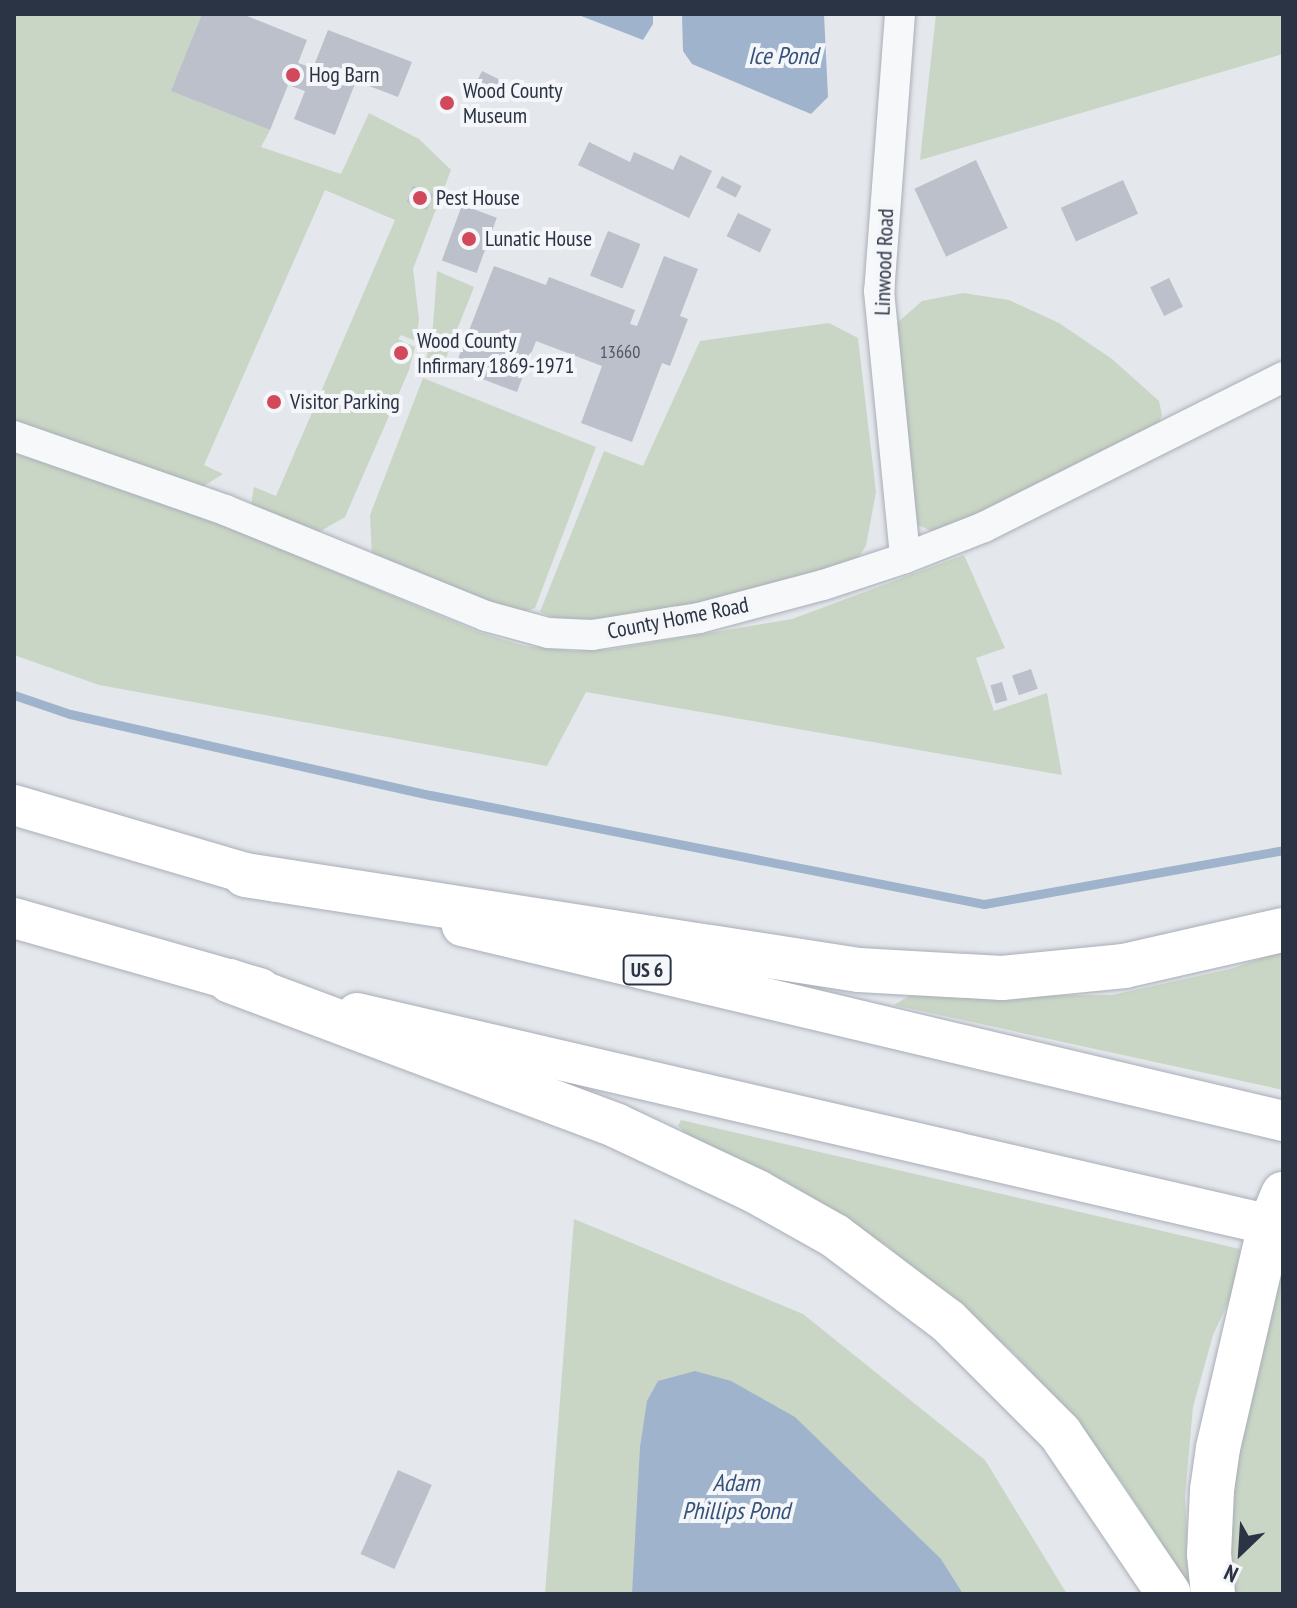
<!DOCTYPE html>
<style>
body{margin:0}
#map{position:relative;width:1297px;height:1608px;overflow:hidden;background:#e4e7ec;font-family:"PT Sans Narrow",sans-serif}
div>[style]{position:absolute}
.green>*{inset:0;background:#c9d6c5}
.water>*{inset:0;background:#9fb4cc}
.stream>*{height:9px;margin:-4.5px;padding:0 4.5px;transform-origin:4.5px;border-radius:4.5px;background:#9fb4cc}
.building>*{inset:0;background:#bbc0ca;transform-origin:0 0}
.roads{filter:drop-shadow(0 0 2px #a9aeb7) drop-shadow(0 0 2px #a9aeb7)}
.tertiary>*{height:30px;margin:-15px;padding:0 15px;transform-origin:15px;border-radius:15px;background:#f7f8fa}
.trunk>*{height:40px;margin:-20px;padding:0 20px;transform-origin:20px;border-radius:20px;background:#fff}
.motorway>*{height:44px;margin:-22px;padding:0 22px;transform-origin:22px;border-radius:22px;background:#fff}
.dots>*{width:22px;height:22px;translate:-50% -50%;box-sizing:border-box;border:4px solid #f4f6f9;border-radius:50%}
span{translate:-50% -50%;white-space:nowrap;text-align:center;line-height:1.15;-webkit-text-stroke:8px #f4f6f9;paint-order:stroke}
.number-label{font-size:18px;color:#4f5766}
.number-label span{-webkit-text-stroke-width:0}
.shield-label span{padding:2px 6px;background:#f4f6f9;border:2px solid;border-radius:6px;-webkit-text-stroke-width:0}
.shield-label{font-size:20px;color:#2b3445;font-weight:700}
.poi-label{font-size:22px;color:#2b3445}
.left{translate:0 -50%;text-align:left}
.street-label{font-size:22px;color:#2b3445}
.water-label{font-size:24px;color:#34527a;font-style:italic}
.frame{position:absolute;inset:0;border:16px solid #2b3445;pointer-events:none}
.north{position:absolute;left:1201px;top:1512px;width:80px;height:80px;-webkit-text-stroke:6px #f4f6f9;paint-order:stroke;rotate:205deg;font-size:22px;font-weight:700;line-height:32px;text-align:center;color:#2b3445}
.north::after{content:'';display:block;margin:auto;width:28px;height:36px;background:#2b3445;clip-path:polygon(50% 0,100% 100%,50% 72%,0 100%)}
</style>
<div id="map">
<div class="green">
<div style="clip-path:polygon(14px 14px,202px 14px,172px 91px,270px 130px,261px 147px,341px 174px,369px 113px,419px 139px,451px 170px,413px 269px,419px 319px,416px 341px,401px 335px,398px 339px,415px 347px,409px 370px,345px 517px,317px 533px,251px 505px,254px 487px,276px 496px,395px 220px,325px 190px,204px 465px,223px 474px,202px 487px,14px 420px)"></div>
<div style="clip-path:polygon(936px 14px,1283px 14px,1283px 54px,920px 160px)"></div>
<div style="clip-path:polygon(437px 271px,474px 287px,439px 375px,424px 370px,433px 326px)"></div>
<div style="clip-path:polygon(963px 293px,1009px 300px,1059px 323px,1112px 359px,1159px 401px,1162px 415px,1159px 423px,954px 528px,932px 531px,915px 524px,897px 323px,922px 301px)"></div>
<div style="clip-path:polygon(829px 323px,858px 338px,876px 492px,866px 546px,852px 567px,658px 617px,564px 621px,540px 612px,604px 451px,643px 466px,700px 341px)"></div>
<div style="clip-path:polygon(423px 378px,596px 447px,535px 608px,520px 613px,372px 558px,370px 515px)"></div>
<div style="clip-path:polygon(14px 453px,124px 488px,256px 538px,478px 632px,525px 646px,571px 651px,613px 649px,792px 619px,964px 555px,1005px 648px,976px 658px,994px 711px,1047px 693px,1062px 775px,586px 692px,547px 766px,99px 685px,14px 655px)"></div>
<div style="clip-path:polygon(1283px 951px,1283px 1090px,894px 1005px,909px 996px,1112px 995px,1230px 969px)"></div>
<div style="clip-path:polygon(681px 1120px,1240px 1249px,1234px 1290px,1213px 1335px,1193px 1407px,1185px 1496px,1190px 1588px,1122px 1482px,1015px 1354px,886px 1245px,687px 1134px,678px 1126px)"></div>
<div style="clip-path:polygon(574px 1219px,803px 1314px,985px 1460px,1067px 1594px,545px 1594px)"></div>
<div style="clip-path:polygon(1283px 1257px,1283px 1594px,1232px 1594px,1227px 1486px)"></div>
</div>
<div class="water">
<div style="clip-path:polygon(576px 14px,653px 14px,653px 24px,643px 40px)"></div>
<div style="clip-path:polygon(682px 14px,824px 14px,828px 97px,811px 114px,692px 64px,683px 51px)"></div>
<div style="clip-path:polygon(695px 1371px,731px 1381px,795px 1417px,941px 1559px,963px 1594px,632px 1594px,640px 1447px,647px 1401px,658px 1381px)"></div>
</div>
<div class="stream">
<div style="left:14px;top:695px;width:59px;rotate:18.7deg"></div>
<div style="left:70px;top:714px;width:369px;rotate:12.7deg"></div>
<div style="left:430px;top:795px;width:565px;rotate:11.13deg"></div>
<div style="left:984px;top:904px;width:304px;rotate:-10.2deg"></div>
</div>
<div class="building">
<div style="clip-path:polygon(202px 14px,242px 14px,307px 40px,298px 63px,313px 68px,328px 30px,412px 62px,398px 97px,356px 81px,335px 135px,294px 119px,305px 91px,288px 85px,270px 130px,171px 91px)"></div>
<div style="left:482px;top:71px;width:25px;height:13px;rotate:26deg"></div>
<div style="clip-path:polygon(589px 142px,630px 162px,634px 152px,673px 170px,680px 155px,712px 171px,689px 218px,578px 165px)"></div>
<div style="left:976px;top:160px;width:75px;height:68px;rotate:65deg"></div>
<div style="left:722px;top:176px;width:22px;height:13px;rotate:27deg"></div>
<div style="left:1123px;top:180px;width:37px;height:68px;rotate:66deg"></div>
<div style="left:413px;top:186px;width:22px;height:17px;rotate:22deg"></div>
<div style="left:462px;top:205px;width:37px;height:59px;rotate:20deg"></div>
<div style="left:738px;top:213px;width:37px;height:26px;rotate:26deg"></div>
<div style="left:608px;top:231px;width:35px;height:48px;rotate:22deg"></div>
<div style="clip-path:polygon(664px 256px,698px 269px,680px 316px,688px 319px,670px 366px,662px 363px,632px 442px,581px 423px,602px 366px,536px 341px,517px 392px,461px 371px,463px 367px,456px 364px,494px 266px,546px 285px,549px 277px,635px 310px,630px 324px,637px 326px)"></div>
<div style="left:1169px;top:278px;width:32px;height:21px;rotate:64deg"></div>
<div style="left:1031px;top:669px;width:21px;height:20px;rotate:71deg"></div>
<div style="left:1002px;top:682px;width:19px;height:12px;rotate:74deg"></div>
<div style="left:398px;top:1470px;width:37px;height:92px;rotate:24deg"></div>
</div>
<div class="roads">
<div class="tertiary">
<div style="left:900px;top:14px;width:278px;rotate:94.3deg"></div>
<div style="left:879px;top:291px;width:268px;rotate:84.4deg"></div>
<div style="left:14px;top:436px;width:224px;rotate:19.3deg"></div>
<div style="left:225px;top:510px;width:282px;rotate:22.1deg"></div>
<div style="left:486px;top:616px;width:64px;rotate:15.3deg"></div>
<div style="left:548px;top:633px;width:44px;rotate:2.6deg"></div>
<div style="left:592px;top:635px;width:108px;rotate:-9deg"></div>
<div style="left:699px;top:618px;width:128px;rotate:-14.9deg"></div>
<div style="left:823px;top:585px;width:86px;rotate:-18.2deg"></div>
<div style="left:905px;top:558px;width:85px;rotate:-21.4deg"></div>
<div style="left:984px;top:527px;width:335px;rotate:-26.6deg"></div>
</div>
<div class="trunk">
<div style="left:14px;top:805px;width:272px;rotate:16.4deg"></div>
<div style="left:14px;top:918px;width:256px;rotate:15.9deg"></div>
<div style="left:462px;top:926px;width:844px;rotate:13.36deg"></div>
<div style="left:357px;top:1013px;width:951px;rotate:13.07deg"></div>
</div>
<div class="motorway">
<div style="left:245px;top:875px;width:621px;rotate:8.8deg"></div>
<div style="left:859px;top:970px;width:143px;rotate:3.2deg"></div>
<div style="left:1002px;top:978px;width:123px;rotate:-5.6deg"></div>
<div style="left:1124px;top:966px;width:163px;rotate:-12.8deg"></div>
<div style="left:230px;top:981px;width:413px;rotate:20.5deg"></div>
<div style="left:617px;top:1126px;width:155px;rotate:25.2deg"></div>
<div style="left:757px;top:1192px;width:90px;rotate:29.4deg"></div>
<div style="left:835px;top:1236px;width:141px;rotate:37deg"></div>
<div style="left:948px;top:1321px;width:158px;rotate:45deg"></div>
<div style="left:1060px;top:1433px;width:194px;rotate:55.9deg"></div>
<div style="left:1213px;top:1594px;width:40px;rotate:-95.7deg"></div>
<div style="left:1209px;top:1554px;width:64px;rotate:-87.3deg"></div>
<div style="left:1212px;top:1490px;width:42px;rotate:-81.9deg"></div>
<div style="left:1218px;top:1448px;width:229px;rotate:-76.9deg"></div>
<div style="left:1270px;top:1225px;width:34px;rotate:-67deg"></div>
</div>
</div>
<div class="dots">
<div style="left:293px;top:75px;background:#d1495b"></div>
<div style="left:447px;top:103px;background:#d1495b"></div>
<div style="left:420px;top:198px;background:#d1495b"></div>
<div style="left:469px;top:239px;background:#d1495b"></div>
<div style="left:401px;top:353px;background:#d1495b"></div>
<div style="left:274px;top:402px;background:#d1495b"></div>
</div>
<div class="number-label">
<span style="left:620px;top:352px">13660</span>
</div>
<div class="shield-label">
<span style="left:647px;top:970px">US 6</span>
</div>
<div class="poi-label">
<span class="left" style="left:309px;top:75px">Hog Barn</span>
<span class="left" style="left:463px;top:103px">Wood County<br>Museum</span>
<span class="left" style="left:436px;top:198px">Pest House</span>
<span class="left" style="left:485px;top:239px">Lunatic House</span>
<span class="left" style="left:417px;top:353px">Wood County<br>Infirmary 1869-1971</span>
<span class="left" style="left:290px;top:402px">Visitor Parking</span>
</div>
<div class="street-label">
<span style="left:884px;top:262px;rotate:-88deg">Linwood Road</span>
<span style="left:678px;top:618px;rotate:-11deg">County Home Road</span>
</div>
<div class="water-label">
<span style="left:783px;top:56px">Ice Pond</span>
<span style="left:736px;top:1497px">Adam<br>Phillips Pond</span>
</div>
<div class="frame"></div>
<div class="north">N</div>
</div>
